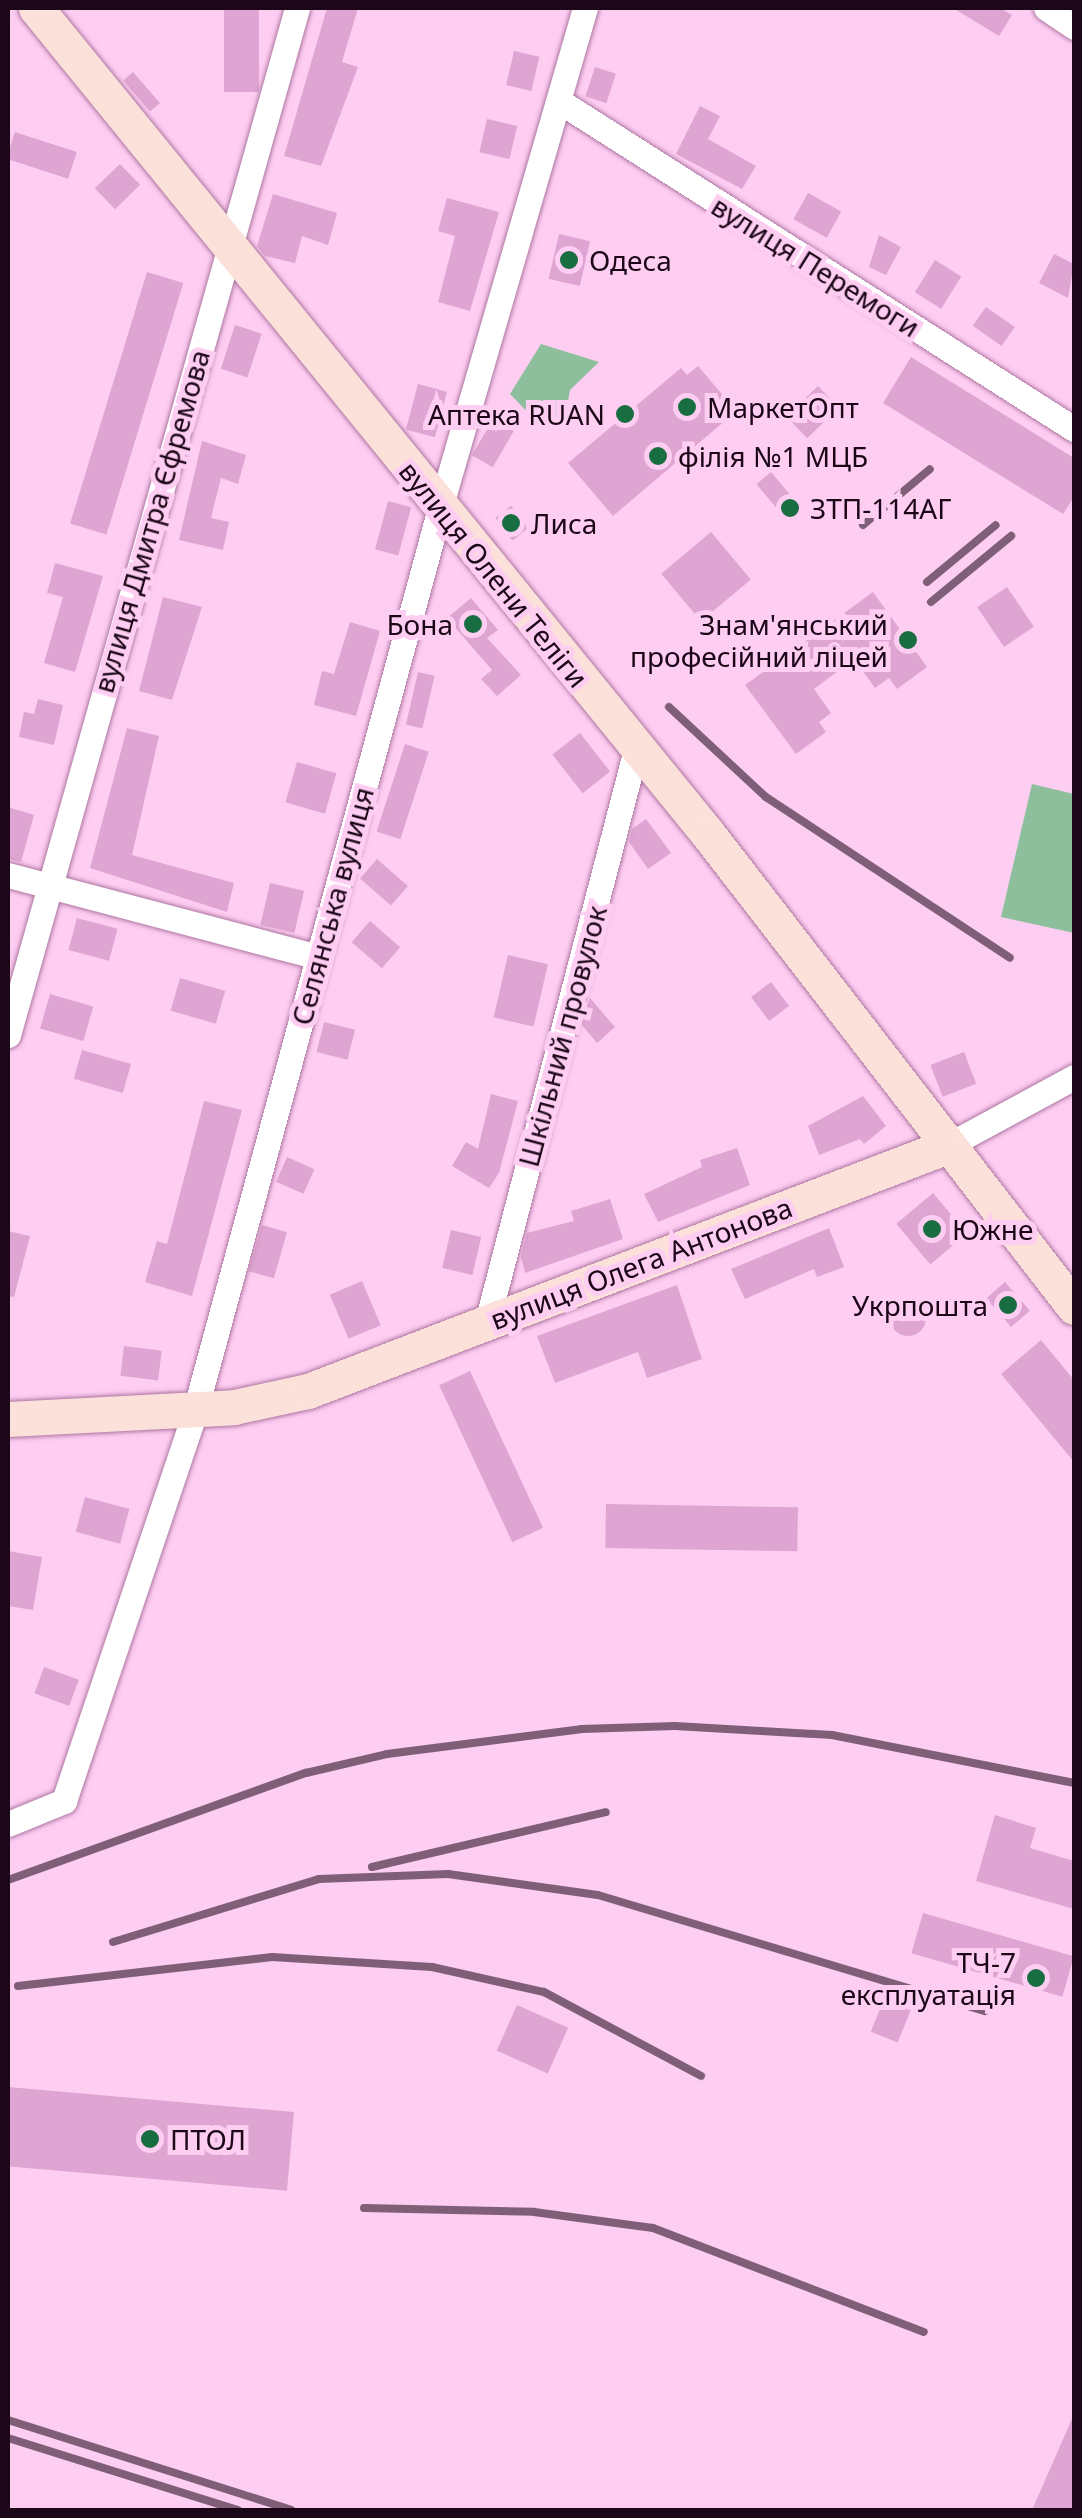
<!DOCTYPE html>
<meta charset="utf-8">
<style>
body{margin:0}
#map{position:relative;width:1082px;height:2518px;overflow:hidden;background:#fecdf2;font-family:"Noto Sans",sans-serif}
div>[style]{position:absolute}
.green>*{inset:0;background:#8ebf9d}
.building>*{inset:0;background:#dfa5d2;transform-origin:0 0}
.round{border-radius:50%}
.roads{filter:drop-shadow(0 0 2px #ad76a1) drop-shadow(0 0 2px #ad76a1)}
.street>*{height:25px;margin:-12.5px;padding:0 12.5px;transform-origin:12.5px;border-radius:12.5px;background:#fff}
.secondary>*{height:35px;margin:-17.5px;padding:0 17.5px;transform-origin:17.5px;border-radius:17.5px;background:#fce1da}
.rail>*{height:8px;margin:-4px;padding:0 4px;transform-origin:4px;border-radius:4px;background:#7f5e78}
.dots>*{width:28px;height:28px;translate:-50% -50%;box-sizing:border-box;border:5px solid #fecdf2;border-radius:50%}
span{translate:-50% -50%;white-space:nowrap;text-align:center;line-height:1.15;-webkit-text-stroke:10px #fecdf2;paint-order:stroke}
.poi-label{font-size:28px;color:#1c0718}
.left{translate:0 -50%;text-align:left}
.right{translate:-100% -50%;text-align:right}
.street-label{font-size:28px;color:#1c0718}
.frame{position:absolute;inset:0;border:10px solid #1c0718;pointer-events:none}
</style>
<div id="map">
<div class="green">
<div style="clip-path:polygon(541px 344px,599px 362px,570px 390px,565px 419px,545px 430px,510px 394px)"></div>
<div style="clip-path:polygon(1032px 784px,1074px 794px,1074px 933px,1001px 917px)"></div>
</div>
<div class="building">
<div style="left:224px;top:8px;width:35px;height:84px"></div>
<div style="clip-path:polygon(327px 8px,358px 8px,342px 62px,358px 67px,321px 166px,284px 156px)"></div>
<div style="clip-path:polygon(953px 8px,1000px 8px,1012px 15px,999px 36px)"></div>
<div style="left:514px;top:51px;width:26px;height:35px;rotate:13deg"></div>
<div style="left:595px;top:67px;width:22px;height:31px;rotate:18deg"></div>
<div style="left:133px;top:72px;width:41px;height:13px;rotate:49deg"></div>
<div style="clip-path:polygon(700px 106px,720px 116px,708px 139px,756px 166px,742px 189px,676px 154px)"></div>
<div style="left:487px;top:119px;width:31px;height:34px;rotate:13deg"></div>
<div style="left:15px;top:132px;width:65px;height:28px;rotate:18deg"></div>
<div style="left:120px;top:164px;width:29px;height:35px;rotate:46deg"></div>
<div style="left:808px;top:193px;width:38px;height:30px;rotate:29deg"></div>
<div style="clip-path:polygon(273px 194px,337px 213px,328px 245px,302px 236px,295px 263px,265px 256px,257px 246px)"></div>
<div style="clip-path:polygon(447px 198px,499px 212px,470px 311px,438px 302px,455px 236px,438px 231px)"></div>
<div style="left:559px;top:234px;width:32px;height:46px;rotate:13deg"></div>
<div style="clip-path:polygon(879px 235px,901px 247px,886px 275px,869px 267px)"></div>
<div style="clip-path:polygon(1054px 254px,1074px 264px,1068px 298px,1039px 283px)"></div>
<div style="left:935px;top:260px;width:31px;height:38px;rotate:32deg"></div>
<div style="left:147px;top:272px;width:38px;height:263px;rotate:17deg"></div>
<div style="left:986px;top:307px;width:35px;height:23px;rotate:35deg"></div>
<div style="left:235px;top:325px;width:28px;height:46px;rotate:18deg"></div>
<div style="clip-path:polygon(911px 357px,1074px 458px,1074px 497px,1063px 514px,883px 403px)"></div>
<div style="clip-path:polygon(698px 366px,732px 406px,721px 415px,726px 420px,613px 516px,568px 463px,681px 368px,687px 375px)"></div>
<div style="left:418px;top:384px;width:30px;height:47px;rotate:15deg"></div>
<div style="left:818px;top:386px;width:30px;height:44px;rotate:46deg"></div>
<div style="left:493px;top:419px;width:24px;height:42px;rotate:30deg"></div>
<div style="clip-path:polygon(202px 441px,246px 455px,238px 484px,221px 478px,211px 518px,229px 522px,223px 550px,179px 540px)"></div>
<div style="left:771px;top:472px;width:50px;height:19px;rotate:50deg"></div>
<div style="left:388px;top:501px;width:24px;height:50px;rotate:15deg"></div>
<div style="left:511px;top:506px;width:28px;height:20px;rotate:52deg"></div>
<div style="left:711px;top:532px;width:62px;height:65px;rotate:50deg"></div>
<div style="clip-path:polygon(55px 563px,103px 576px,75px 672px,44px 663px,63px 597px,47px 593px)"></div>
<div style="left:1007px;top:587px;width:48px;height:36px;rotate:56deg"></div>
<div style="clip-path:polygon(873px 592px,927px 667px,897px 689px,889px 678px,875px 688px,854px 659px,814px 689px,831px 713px,819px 722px,826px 732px,796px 754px,745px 685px)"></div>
<div style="clip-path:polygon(163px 597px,202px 607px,172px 700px,139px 691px)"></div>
<div style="clip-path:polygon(471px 598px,498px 630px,487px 638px,521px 675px,497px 696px,481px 679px,492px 670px,447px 618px)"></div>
<div style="clip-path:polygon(350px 622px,380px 631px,356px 716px,314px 705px,322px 671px,334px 674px)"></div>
<div style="left:418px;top:672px;width:17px;height:54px;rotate:13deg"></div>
<div style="clip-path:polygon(38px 699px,63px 705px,54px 745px,19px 737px,24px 712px,34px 714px)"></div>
<div style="clip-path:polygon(127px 728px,159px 736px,132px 855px,234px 883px,227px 912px,90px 868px)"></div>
<div style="left:580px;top:733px;width:49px;height:35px;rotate:52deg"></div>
<div style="left:405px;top:744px;width:25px;height:92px;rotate:18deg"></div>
<div style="left:297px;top:762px;width:41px;height:42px;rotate:16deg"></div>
<div style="clip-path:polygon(8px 807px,34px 815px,21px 862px,8px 859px)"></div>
<div style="clip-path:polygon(646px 819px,671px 853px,648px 869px,629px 842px,632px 829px)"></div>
<div style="left:377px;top:859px;width:41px;height:26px;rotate:41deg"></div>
<div style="left:270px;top:883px;width:35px;height:43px;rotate:13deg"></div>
<div style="left:77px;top:918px;width:42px;height:33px;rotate:15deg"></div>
<div style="left:370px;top:921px;width:40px;height:28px;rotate:41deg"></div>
<div style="left:508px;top:955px;width:41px;height:64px;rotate:13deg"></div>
<div style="left:180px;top:978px;width:47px;height:34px;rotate:16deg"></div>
<div style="left:771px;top:982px;width:30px;height:25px;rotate:53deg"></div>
<div style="left:50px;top:994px;width:45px;height:36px;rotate:16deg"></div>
<div style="clip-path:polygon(590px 998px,615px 1027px,597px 1043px,581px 1024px)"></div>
<div style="left:324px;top:1022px;width:32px;height:31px;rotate:14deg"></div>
<div style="left:82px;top:1050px;width:51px;height:30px;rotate:16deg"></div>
<div style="left:964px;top:1052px;width:34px;height:36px;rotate:69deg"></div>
<div style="clip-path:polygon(491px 1094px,518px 1101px,499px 1173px,489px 1188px,452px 1166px,466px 1142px,478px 1149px)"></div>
<div style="clip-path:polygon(863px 1096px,886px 1126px,864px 1144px,860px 1139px,819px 1155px,808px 1126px)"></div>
<div style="clip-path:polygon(204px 1101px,242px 1110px,192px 1296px,145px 1282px,157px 1241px,167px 1244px)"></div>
<div style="clip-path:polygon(737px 1148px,750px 1185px,658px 1222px,644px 1194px,702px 1167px,700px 1160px)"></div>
<div style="left:287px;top:1157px;width:30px;height:27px;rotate:24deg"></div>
<div style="left:933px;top:1193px;width:53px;height:48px;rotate:50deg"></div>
<div style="clip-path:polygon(610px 1199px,623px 1239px,525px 1273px,521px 1256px,527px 1233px,574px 1221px,571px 1211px)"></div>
<div style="left:262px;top:1225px;width:26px;height:48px;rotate:16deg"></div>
<div style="clip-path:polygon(829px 1228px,844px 1267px,817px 1277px,814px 1269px,745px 1299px,731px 1269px)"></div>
<div style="left:451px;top:1230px;width:31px;height:39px;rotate:13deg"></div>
<div style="clip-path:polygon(8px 1231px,30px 1236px,14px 1297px,8px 1296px)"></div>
<div style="left:362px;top:1281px;width:48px;height:35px;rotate:67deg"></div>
<div style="left:1005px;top:1282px;width:38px;height:25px;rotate:49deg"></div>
<div style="clip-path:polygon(677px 1285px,702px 1359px,647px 1378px,638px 1352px,555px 1383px,537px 1336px)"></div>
<div class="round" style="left:890px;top:1300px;width:36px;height:36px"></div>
<div style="clip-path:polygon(1041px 1340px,1074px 1380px,1074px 1462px,1001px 1374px)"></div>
<div style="left:124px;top:1346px;width:38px;height:30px;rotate:7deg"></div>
<div style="left:470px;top:1371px;width:173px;height:34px;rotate:65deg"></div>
<div style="left:85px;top:1497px;width:46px;height:36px;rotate:15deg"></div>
<div style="left:606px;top:1504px;width:192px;height:44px;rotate:1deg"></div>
<div style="clip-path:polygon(8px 1551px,42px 1557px,33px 1610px,8px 1606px)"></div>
<div style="left:44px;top:1667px;width:37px;height:28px;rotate:20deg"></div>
<div style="clip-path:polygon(995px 1815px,1036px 1828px,1030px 1848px,1074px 1861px,1074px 1909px,976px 1881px)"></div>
<div style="left:923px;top:1913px;width:157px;height:42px;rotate:16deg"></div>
<div style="left:888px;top:1989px;width:29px;height:46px;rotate:22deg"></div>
<div style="left:517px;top:2005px;width:56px;height:50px;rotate:24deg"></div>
<div style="left:8px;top:2087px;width:287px;height:79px;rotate:5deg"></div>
<div style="clip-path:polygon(1074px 2414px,1074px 2510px,1032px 2510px)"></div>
</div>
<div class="roads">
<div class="street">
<div style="left:1046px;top:8px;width:34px;rotate:34deg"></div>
<div style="left:559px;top:101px;width:611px;rotate:32.49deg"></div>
<div style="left:8px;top:875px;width:321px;rotate:14.8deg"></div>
<div style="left:8px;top:1035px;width:1067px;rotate:-74.28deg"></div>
<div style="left:945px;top:1147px;width:147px;rotate:-28.5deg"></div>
<div style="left:487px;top:1322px;width:592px;rotate:-75.42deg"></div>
<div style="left:8px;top:1824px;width:61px;rotate:-22.3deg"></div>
<div style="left:64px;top:1801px;width:411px;rotate:-71.4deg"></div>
<div style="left:195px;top:1411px;width:936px;rotate:-74.82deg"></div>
<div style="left:440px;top:508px;width:521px;rotate:-73.83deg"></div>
</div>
<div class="secondary">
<div style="left:36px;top:8px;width:1065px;rotate:50.87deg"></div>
<div style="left:708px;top:834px;width:598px;rotate:52.27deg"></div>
<div style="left:8px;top:1419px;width:226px;rotate:-3deg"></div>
<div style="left:234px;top:1407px;width:76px;rotate:-12.2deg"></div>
<div style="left:308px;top:1391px;width:682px;rotate:-20.96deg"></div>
</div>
</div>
<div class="rail">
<div style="left:863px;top:525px;width:87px;rotate:-39.9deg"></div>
<div style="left:927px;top:582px;width:89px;rotate:-39.6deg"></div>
<div style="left:931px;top:602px;width:104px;rotate:-39.5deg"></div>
<div style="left:669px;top:707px;width:132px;rotate:42.9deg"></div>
<div style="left:766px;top:797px;width:292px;rotate:33.4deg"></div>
<div style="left:372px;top:1867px;width:240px;rotate:-13.2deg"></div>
<div style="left:8px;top:1880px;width:317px;rotate:-19.8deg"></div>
<div style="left:306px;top:1773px;width:83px;rotate:-13.2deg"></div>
<div style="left:387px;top:1754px;width:197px;rotate:-7.3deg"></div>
<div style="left:582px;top:1729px;width:93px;rotate:-1.8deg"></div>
<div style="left:675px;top:1726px;width:157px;rotate:3.3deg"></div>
<div style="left:832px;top:1735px;width:247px;rotate:11.2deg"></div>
<div style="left:113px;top:1942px;width:215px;rotate:-17deg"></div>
<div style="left:319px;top:1879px;width:129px;rotate:-2.2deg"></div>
<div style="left:448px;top:1874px;width:151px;rotate:8deg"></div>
<div style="left:598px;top:1895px;width:404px;rotate:16.7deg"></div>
<div style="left:18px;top:1986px;width:256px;rotate:-6.5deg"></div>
<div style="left:272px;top:1957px;width:160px;rotate:3.6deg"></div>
<div style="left:432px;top:1967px;width:115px;rotate:12.6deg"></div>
<div style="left:544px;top:1992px;width:178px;rotate:28.1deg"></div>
<div style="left:364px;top:2208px;width:170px;rotate:1.3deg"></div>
<div style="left:534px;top:2212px;width:120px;rotate:7.7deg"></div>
<div style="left:653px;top:2228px;width:290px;rotate:21deg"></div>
<div style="left:8px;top:2420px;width:297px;rotate:17.6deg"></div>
<div style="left:8px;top:2438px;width:241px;rotate:17.4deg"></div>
</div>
<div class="dots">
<div style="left:569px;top:260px;background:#196e41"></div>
<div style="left:687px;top:407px;background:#196e41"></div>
<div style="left:625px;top:414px;background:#196e41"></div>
<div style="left:658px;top:456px;background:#196e41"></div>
<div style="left:790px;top:508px;background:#196e41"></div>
<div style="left:511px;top:523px;background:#196e41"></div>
<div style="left:473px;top:624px;background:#196e41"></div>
<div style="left:908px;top:640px;background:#196e41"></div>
<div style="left:932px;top:1229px;background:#196e41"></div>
<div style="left:1008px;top:1305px;background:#196e41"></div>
<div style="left:1036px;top:1978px;background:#196e41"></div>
<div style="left:150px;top:2139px;background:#196e41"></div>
</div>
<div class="poi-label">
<span class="left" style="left:589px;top:260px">Одеса</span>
<span class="left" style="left:707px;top:407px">МаркетОпт</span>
<span class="right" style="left:605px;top:414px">Аптека RUAN</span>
<span class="left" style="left:678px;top:456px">філія №1 МЦБ</span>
<span class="left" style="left:810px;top:508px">ЗТП-114АГ</span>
<span class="left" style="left:531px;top:523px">Лиса</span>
<span class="right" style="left:453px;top:624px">Бона</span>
<span class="right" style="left:888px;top:640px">Знам'янський<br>професійний ліцей</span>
<span class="left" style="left:952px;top:1229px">Южне</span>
<span class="right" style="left:988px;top:1305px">Укрпошта</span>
<span class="right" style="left:1016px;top:1978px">ТЧ-7<br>експлуатація</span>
<span class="left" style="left:170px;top:2139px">ПТОЛ</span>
</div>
<div class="street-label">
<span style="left:816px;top:266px;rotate:32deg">вулиця Перемоги</span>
<span style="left:151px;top:521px;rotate:-74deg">вулиця Дмитра Єфремова</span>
<span style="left:494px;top:574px;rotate:51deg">вулиця Олени Теліги</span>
<span style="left:332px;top:906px;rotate:-75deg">Селянська вулиця</span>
<span style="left:562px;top:1036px;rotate:-75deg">Шкільний провулок</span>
<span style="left:641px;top:1263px;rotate:-21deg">вулиця Олега Антонова</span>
</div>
<div class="frame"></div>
</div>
